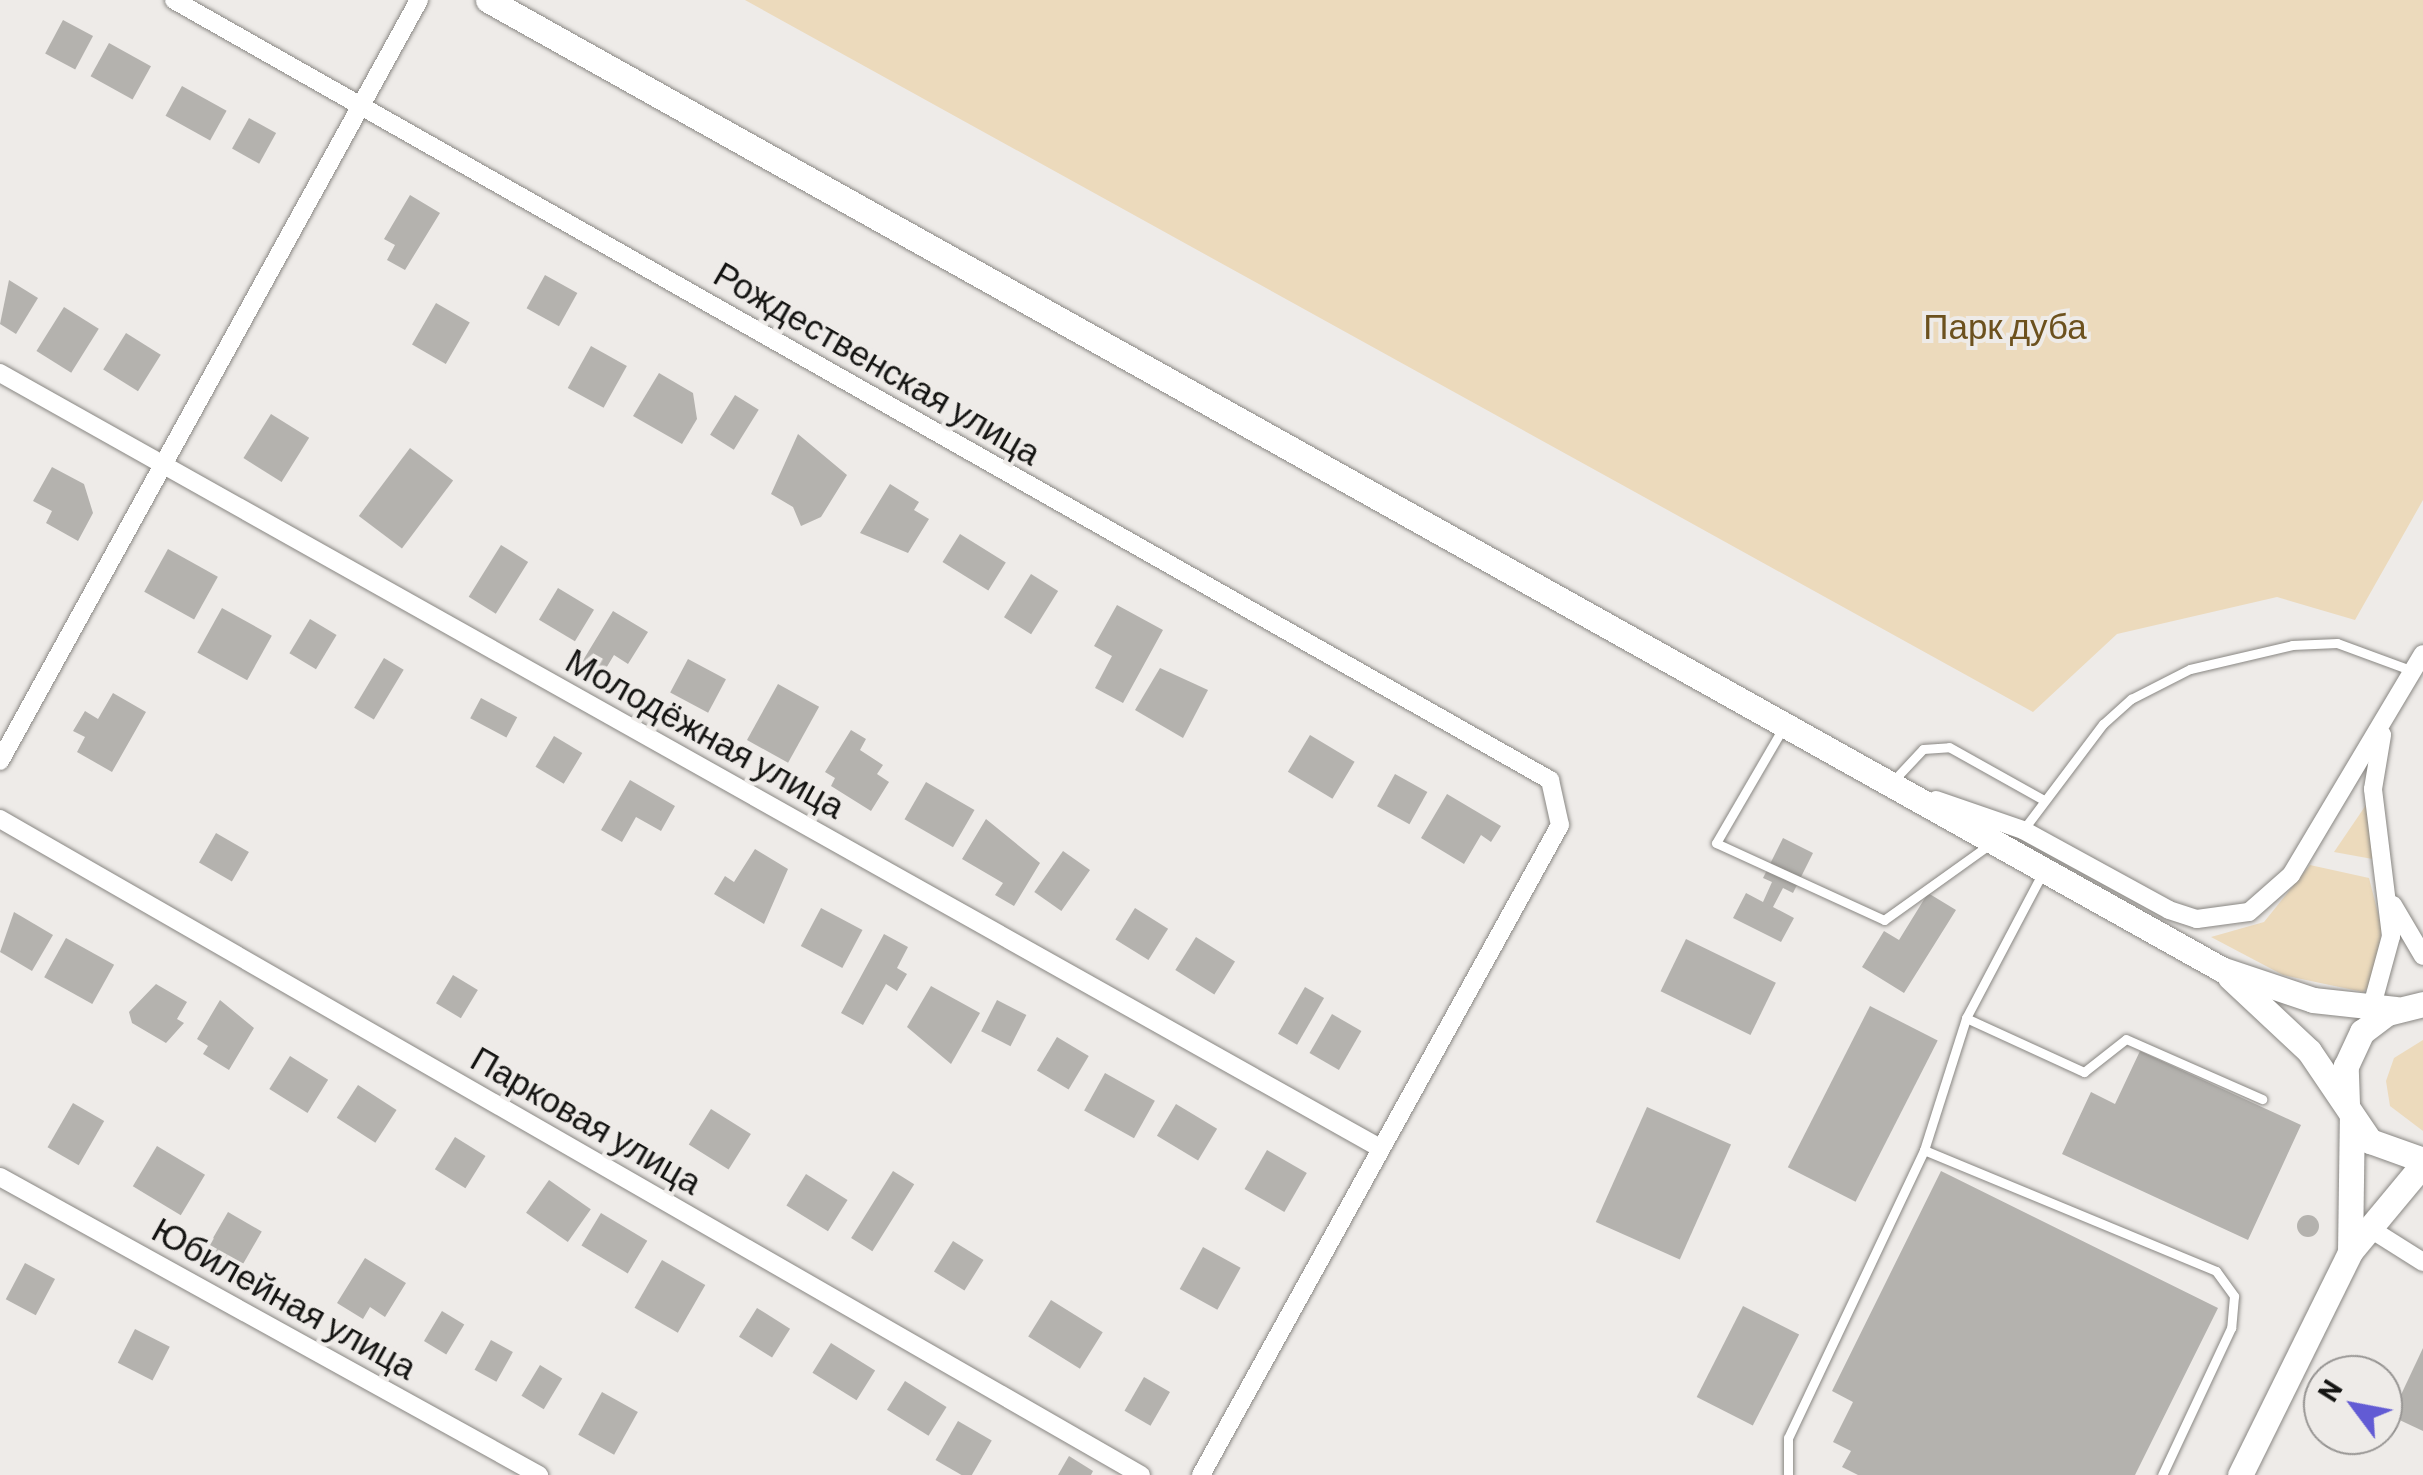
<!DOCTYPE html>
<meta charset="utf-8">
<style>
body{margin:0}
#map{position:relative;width:2423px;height:1475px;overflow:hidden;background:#eeebe8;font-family:Barlow,sans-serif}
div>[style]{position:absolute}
.green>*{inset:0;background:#ecdabc}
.building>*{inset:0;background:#b4b2ae;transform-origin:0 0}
.round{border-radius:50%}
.roads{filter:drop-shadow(0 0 2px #898783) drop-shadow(0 0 2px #898783)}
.lane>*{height:9px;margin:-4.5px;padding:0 4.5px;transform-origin:4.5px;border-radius:4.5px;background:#fff}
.street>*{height:18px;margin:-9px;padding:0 9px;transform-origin:9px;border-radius:9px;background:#fff}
.secondary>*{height:25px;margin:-12.5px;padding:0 12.5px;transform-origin:12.5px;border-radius:12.5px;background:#fff}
span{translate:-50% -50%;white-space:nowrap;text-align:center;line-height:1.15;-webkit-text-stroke:8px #eeebe8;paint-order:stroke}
.park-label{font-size:35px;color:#6c511e}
.street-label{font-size:35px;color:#151513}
.north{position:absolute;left:2303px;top:1355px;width:100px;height:100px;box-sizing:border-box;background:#eeebe8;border:2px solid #979593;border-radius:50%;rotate:302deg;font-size:28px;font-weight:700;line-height:40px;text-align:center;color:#151513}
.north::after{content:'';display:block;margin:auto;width:35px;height:45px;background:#625bd4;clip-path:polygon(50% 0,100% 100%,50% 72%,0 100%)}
</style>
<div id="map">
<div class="green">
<div style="clip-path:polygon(745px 0,2423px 0,2423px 500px,2355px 620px,2277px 597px,2117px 634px,2033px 712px)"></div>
<div style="clip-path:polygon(2368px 802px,2378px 860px,2334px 852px)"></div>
<div style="clip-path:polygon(2310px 865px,2369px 878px,2382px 929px,2372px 984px,2363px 992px,2283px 975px,2211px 937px,2264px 922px)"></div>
<div style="clip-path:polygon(2423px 1040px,2423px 1131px,2390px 1106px,2386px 1081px,2394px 1058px)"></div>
</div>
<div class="building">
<div style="left:63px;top:20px;width:34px;height:38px;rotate:28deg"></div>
<div style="left:109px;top:43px;width:48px;height:38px;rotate:29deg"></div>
<div style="left:182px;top:86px;width:51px;height:34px;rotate:29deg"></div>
<div style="left:249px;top:118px;width:31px;height:35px;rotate:29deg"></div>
<div style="clip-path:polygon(410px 195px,440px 213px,405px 270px,387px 260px,395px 245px,384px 239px)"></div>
<div style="left:545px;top:275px;width:37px;height:38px;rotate:29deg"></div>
<div style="clip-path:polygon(9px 280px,38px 298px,16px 334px,0 324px)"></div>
<div style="left:436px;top:303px;width:39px;height:48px;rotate:30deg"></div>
<div style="left:64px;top:307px;width:41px;height:52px;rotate:32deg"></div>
<div style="left:126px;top:333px;width:41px;height:43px;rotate:32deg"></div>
<div style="left:591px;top:346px;width:41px;height:48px;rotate:29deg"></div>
<div style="clip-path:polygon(659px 373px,693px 393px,697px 419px,682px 444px,633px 416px)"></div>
<div style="left:735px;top:395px;width:28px;height:47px;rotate:32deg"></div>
<div style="left:271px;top:414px;width:45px;height:52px;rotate:32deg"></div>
<div style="clip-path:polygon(798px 434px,847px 475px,821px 517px,801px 526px,793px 507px,771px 494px)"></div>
<div style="left:410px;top:448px;width:54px;height:85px;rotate:37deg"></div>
<div style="clip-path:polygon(52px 467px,84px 484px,93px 513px,78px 541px,46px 523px,52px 511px,33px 501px)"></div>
<div style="clip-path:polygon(890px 484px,919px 502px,914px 510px,929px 519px,908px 553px,860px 533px)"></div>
<div style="left:960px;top:534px;width:54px;height:33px;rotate:32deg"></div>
<div style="left:501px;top:545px;width:32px;height:61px;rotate:32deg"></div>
<div style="left:168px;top:549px;width:57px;height:49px;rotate:29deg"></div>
<div style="left:1031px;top:574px;width:32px;height:51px;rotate:32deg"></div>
<div style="left:558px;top:588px;width:42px;height:37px;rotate:31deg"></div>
<div style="clip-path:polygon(1117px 605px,1163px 630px,1123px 703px,1095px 688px,1112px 656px,1094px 646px)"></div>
<div style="left:222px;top:608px;width:57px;height:51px;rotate:29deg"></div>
<div style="clip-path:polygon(613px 611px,648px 632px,628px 664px,614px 655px,602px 675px,582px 662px)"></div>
<div style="left:310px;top:619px;width:31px;height:40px;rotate:31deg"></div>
<div style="left:384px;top:658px;width:23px;height:58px;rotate:31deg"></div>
<div style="left:688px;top:659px;width:43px;height:38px;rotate:28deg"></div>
<div style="clip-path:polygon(1160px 668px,1208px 690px,1183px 738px,1135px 710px)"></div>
<div style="left:778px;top:684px;width:47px;height:64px;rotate:29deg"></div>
<div style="clip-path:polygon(113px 693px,146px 712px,112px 772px,77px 752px,85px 737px,73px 731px,85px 711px,98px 719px)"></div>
<div style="left:481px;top:698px;width:41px;height:23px;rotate:28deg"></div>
<div style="clip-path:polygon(851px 730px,866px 739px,860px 750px,883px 765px,877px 774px,889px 782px,871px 811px,831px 786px,835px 778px,825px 772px)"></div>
<div style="left:1310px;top:735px;width:52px;height:43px;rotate:31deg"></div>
<div style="left:554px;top:736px;width:33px;height:36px;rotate:31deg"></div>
<div style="left:1395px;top:774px;width:37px;height:37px;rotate:29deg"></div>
<div style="clip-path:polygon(630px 780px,675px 806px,661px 831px,636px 817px,622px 842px,601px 830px)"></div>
<div style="left:926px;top:782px;width:56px;height:43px;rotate:30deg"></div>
<div style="clip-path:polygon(1447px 794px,1501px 826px,1491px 842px,1481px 835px,1464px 864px,1421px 838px)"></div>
<div style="clip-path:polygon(986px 819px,1040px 863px,1014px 906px,995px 895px,1003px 883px,962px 859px)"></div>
<div style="left:216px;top:833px;width:38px;height:34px;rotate:30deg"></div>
<div style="clip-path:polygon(1783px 838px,1813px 853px,1793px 893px,1783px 888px,1773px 907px,1794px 918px,1781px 942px,1733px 918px,1746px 893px,1763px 902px,1772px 882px,1763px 878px)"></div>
<div style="clip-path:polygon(755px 849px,788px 869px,764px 924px,714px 894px,725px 876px,734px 882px)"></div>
<div style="left:1063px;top:851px;width:33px;height:50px;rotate:35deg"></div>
<div style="clip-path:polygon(1928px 893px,1956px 910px,1904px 993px,1862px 967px,1884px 931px,1899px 940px)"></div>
<div style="left:821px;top:908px;width:47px;height:43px;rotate:28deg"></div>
<div style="left:1135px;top:908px;width:39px;height:37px;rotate:32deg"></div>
<div style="clip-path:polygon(14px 912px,53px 935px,32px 971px,0 952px)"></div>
<div style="clip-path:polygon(884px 934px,908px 947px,897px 968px,907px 974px,897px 991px,886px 984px,863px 1025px,841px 1013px)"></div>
<div style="left:1196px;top:937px;width:46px;height:39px;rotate:32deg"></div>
<div style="left:66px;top:938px;width:55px;height:45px;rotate:29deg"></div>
<div style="left:1686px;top:939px;width:100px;height:58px;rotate:26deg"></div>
<div style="left:453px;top:975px;width:29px;height:33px;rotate:31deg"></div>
<div style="clip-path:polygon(156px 984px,187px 1002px,177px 1019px,184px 1023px,166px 1043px,132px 1023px,129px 1012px)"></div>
<div style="clip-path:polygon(931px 986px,980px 1013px,951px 1064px,907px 1027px)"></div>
<div style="left:1305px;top:987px;width:22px;height:54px;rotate:30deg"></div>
<div style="clip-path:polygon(220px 1000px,254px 1028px,229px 1070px,203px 1054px,208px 1046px,197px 1039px)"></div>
<div style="left:997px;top:1000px;width:33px;height:35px;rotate:27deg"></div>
<div style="left:1870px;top:1006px;width:76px;height:181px;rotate:27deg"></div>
<div style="left:1332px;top:1014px;width:34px;height:45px;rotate:30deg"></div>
<div style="left:1057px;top:1037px;width:37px;height:39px;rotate:31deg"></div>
<div style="clip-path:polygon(2140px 1051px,2301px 1125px,2248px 1240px,2062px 1154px,2091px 1092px,2115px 1104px)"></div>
<div style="left:290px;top:1056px;width:45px;height:39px;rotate:32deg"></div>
<div style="left:1105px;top:1073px;width:57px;height:43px;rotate:29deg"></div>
<div style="left:358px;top:1085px;width:46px;height:39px;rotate:33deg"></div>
<div style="left:73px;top:1103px;width:36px;height:51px;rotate:30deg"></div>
<div style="left:1176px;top:1104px;width:48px;height:37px;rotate:31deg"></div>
<div style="left:1647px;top:1107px;width:92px;height:126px;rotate:24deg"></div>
<div style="left:711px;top:1109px;width:47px;height:42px;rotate:32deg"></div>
<div style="left:455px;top:1137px;width:36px;height:38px;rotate:32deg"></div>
<div style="left:157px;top:1146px;width:56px;height:47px;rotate:31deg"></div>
<div style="left:1267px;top:1150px;width:46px;height:45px;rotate:30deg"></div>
<div style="left:893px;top:1171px;width:25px;height:79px;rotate:32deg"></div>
<div style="clip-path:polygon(1941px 1171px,2218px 1308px,2135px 1475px,1858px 1475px,1842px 1467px,1851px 1451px,1833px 1442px,1853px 1402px,1832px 1391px)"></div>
<div style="left:806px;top:1174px;width:49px;height:37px;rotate:32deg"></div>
<div style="left:549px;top:1180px;width:51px;height:40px;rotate:35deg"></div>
<div style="left:228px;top:1212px;width:39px;height:43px;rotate:30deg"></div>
<div style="left:601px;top:1213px;width:54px;height:38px;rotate:31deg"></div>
<div class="round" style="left:2297px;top:1215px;width:22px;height:22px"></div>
<div style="left:953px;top:1241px;width:36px;height:36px;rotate:32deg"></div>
<div style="left:1203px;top:1247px;width:43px;height:48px;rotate:29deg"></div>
<div style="clip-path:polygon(365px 1258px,406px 1283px,385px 1317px,370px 1307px,363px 1319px,337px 1303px)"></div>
<div style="left:662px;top:1260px;width:50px;height:55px;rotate:30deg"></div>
<div style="left:25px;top:1263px;width:34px;height:41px;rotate:28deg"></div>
<div style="left:1051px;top:1300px;width:61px;height:43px;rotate:32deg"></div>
<div style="left:1743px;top:1306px;width:63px;height:102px;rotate:27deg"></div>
<div style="left:757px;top:1308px;width:39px;height:34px;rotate:32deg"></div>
<div style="left:442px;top:1311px;width:26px;height:35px;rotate:31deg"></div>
<div style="left:135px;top:1329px;width:39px;height:38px;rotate:27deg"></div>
<div style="left:491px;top:1340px;width:25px;height:34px;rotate:29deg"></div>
<div style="left:831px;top:1343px;width:52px;height:35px;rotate:32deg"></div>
<div style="clip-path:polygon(2423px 1348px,2423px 1431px,2391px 1416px)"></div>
<div style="left:540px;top:1365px;width:26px;height:36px;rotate:31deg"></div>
<div style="left:1144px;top:1377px;width:30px;height:39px;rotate:30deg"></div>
<div style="left:905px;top:1381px;width:49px;height:34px;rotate:32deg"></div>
<div style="left:602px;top:1392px;width:41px;height:49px;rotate:29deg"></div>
<div style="left:958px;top:1421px;width:39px;height:45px;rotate:30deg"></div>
<div style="clip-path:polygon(1069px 1456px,1093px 1471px,1091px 1475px,1058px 1475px)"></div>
</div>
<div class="roads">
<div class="lane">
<div style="left:1783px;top:728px;width:133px;rotate:120.2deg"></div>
<div style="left:1716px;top:843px;width:185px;rotate:24.6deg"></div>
<div style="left:1884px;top:920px;width:130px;rotate:-35.6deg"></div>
<div style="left:1893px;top:781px;width:44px;rotate:-46.8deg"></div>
<div style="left:1923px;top:749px;width:26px;rotate:-4deg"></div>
<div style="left:1949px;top:747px;width:107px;rotate:29.2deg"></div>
<div style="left:2023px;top:830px;width:133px;rotate:-53deg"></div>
<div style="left:2103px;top:724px;width:38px;rotate:-42deg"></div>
<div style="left:2131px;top:699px;width:66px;rotate:-27deg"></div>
<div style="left:2190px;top:669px;width:105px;rotate:-13.2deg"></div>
<div style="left:2292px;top:645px;width:45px;rotate:-2.5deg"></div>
<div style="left:2337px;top:643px;width:81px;rotate:20.2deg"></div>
<div style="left:1966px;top:1018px;width:130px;rotate:24.6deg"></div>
<div style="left:2084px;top:1072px;width:53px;rotate:-38.2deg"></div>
<div style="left:2126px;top:1039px;width:149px;rotate:23.8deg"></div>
<div style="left:1924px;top:1150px;width:316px;rotate:22.5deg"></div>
<div style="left:2216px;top:1271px;width:31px;rotate:54deg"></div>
<div style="left:2234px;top:1296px;width:32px;rotate:95deg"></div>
<div style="left:2231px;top:1328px;width:162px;rotate:115.1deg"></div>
<div style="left:1788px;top:1475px;width:37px;rotate:-90deg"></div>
<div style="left:1788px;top:1438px;width:318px;rotate:-64.7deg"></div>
<div style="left:1924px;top:1150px;width:139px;rotate:-72.3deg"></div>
<div style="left:1966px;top:1018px;width:163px;rotate:-62.2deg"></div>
</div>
<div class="street">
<div style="left:174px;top:0;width:1582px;rotate:29.55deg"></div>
<div style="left:1550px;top:780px;width:46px;rotate:77.5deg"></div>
<div style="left:1560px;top:825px;width:743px;rotate:118.91deg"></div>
<div style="left:0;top:373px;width:1583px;rotate:29.32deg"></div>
<div style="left:0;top:761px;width:869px;rotate:-61.16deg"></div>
<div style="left:1936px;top:800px;width:92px;rotate:19deg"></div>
<div style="left:2023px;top:830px;width:166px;rotate:28.7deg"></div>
<div style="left:2169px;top:910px;width:29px;rotate:18deg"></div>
<div style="left:2197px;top:919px;width:52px;rotate:-7.7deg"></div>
<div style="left:2249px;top:912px;width:56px;rotate:-41.4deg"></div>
<div style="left:2291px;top:875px;width:257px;rotate:-59.2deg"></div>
<div style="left:0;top:819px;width:1316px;rotate:29.9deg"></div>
<div style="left:2393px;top:905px;width:59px;rotate:59.5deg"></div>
<div style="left:2370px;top:1013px;width:80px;rotate:-74.7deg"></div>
<div style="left:2391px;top:936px;width:148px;rotate:-97deg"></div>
<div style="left:2373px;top:789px;width:55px;rotate:-80.5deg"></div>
<div style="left:0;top:1177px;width:616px;rotate:28.94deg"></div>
<div style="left:2369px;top:1228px;width:64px;rotate:32.2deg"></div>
</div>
<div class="secondary">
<div style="left:488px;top:0;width:1986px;rotate:29.21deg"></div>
<div style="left:2221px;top:969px;width:97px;rotate:18.6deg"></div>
<div style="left:2313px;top:1000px;width:83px;rotate:6.2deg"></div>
<div style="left:2230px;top:977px;width:108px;rotate:43.1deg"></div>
<div style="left:2309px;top:1051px;width:109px;rotate:55.9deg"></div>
<div style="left:2370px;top:1141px;width:56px;rotate:19.7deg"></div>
<div style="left:2347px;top:1104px;width:38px;rotate:-92deg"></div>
<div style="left:2346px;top:1066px;width:38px;rotate:-65deg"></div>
<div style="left:2362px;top:1032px;width:31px;rotate:-37deg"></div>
<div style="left:2387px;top:1013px;width:37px;rotate:-14deg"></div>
<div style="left:2350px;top:1252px;width:135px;rotate:-89.2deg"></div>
<div style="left:2240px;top:1475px;width:249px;rotate:-63.7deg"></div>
<div style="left:2350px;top:1252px;width:114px;rotate:-50.3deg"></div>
</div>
</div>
<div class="park-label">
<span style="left:2005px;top:325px">Парк дуба</span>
</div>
<div class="street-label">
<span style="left:878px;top:362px;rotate:30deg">Рождественская улица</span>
<span style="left:706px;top:732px;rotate:29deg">Молодёжная улица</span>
<span style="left:587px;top:1119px;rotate:30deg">Парковая улица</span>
<span style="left:285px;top:1297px;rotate:29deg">Юбилейная улица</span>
</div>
<div class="north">N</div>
</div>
